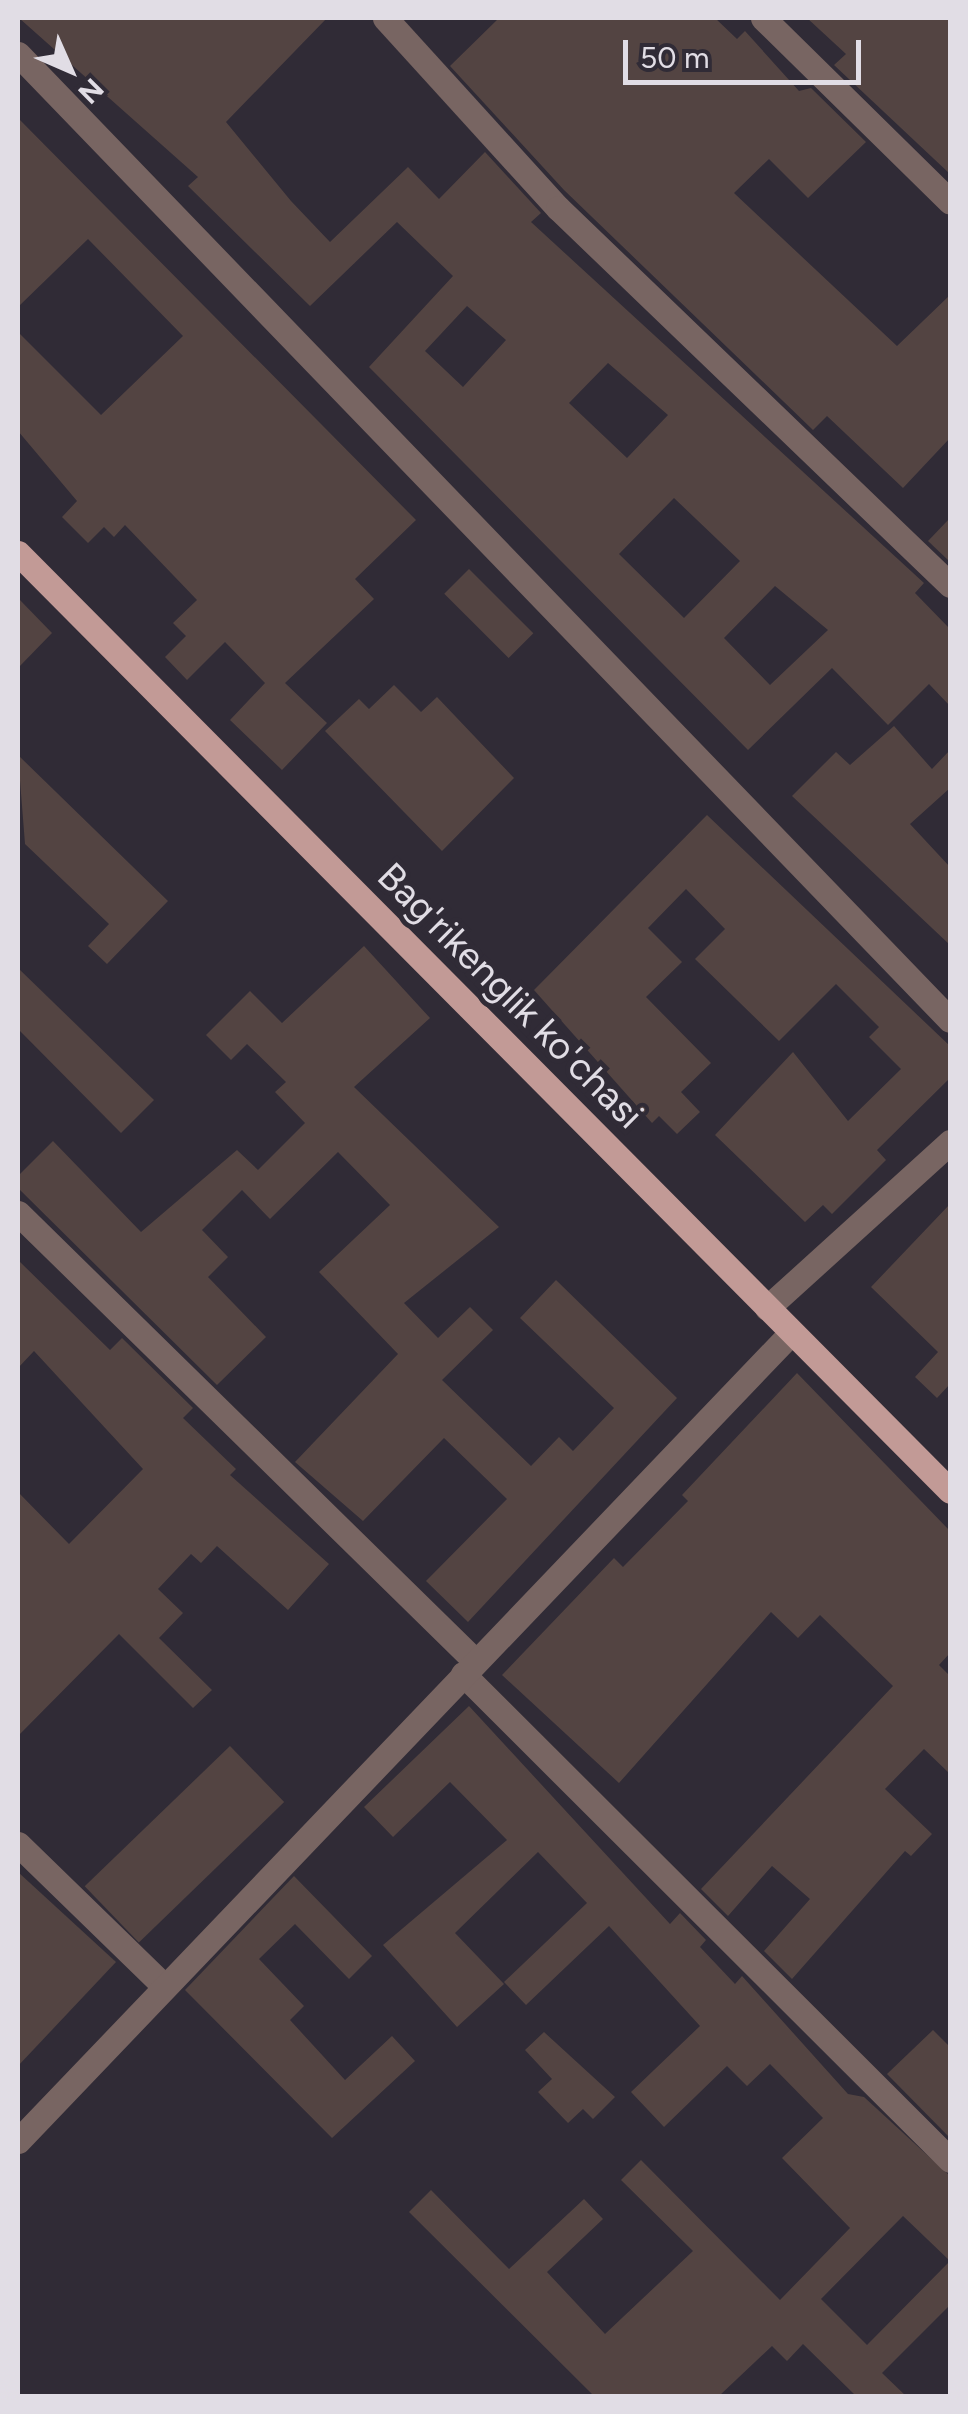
<!DOCTYPE html>
<style>
body{margin:0}
#map{position:relative;width:968px;height:2414px;overflow:hidden;background:#302b36;font-family:Figtree,sans-serif}
div>[style]{position:absolute}
.building>*{inset:0;background:#534442;transform-origin:0 0}
.minor>*{height:25px;margin:-12.5px;padding:0 12.5px;transform-origin:12.5px;border-radius:12.5px;background:#786562}
.major>*{height:25px;margin:-12.5px;padding:0 12.5px;transform-origin:12.5px;border-radius:12.5px;background:#c29a96}
span{translate:-50% -50%;white-space:nowrap;text-align:center;line-height:1.15;-webkit-text-stroke:10px #302b36;paint-order:stroke}
.street-label{font-size:38px;color:#e1dde5}
.frame{position:absolute;inset:0;border:20px solid #e1dde5;pointer-events:none}
.north{position:absolute;left:20px;top:20px;width:100px;height:100px;-webkit-text-stroke:8px #302b36;paint-order:stroke;rotate:135deg;font-size:28px;font-weight:700;line-height:40px;text-align:center;color:#e1dde5}
.north::after{content:'';display:block;margin:auto;width:35px;height:45px;background:#e1dde5;clip-path:polygon(50% 0,100% 100%,50% 72%,0 100%)}
.scale{position:absolute;left:623px;top:40px;width:238px;height:45px;box-sizing:border-box;border:5px solid #e1dde5;border-top:0;padding-left:12px;font-size:30px;line-height:35px;white-space:nowrap;color:#e1dde5;-webkit-text-stroke:8px #302b36;paint-order:stroke}
</style>
<div id="map">
<div class="building">
<div style="clip-path:polygon(evenodd,19px 18px,327px 18px,226px 122px,291px 201px,330px 242px,408px 167px,439px 199px,485px 152px,541px 213px,531px 222px,924px 583px,915px 593px,950px 629px,950px 706px,929px 684px,888px 725px,832px 668px,748px 750px,369px 367px,453px 276px,397px 222px,310px 306px,188px 186px,198px 177px,19px 18px,467px 306px,506px 340px,463px 387px,425px 351px,467px 306px,19px 18px,608px 363px,668px 415px,627px 458px,569px 403px,608px 363px,19px 18px,674px 498px,740px 561px,684px 618px,619px 554px,674px 498px,19px 18px,775px 586px,828px 630px,770px 685px,724px 638px,775px 586px)"></div>
<div style="clip-path:polygon(499px 18px,715px 18px,737px 39px,745px 31px,799px 91px,811px 88px,866px 142px,808px 198px,769px 159px,734px 193px,897px 346px,950px 295px,950px 438px,903px 488px,827px 416px,813px 430px,564px 190px,450px 66px)"></div>
<div style="clip-path:polygon(807px 18px,950px 18px,950px 174px,834px 65px,846px 54px)"></div>
<div style="clip-path:polygon(18px 118px,416px 520px,355px 579px,374px 599px,285px 683px,327px 723px,282px 770px,230px 720px,265px 683px,225px 642px,187px 680px,165px 657px,186px 636px,173px 623px,197px 600px,125px 525px,114px 537px,104px 527px,88px 543px,62px 517px,77px 501px,18px 431px,18px 332px,101px 415px,183px 336px,88px 239px,18px 307px)"></div>
<div style="clip-path:polygon(950px 518px,950px 557px,948px 560px,928px 541px)"></div>
<div style="left:469px;top:569px;width:91px;height:35px;rotate:45deg"></div>
<div style="clip-path:polygon(18px 598px,52px 633px,18px 668px)"></div>
<div style="clip-path:polygon(394px 685px,421px 712px,437px 697px,514px 778px,442px 851px,325px 731px,359px 699px,369px 709px)"></div>
<div style="clip-path:polygon(894px 726px,932px 769px,950px 750px,950px 788px,910px 824px,950px 867px,950px 945px,792px 796px,836px 752px,850px 765px)"></div>
<div style="clip-path:polygon(18px 755px,168px 901px,107px 964px,88px 946px,109px 924px,25px 844px)"></div>
<div style="clip-path:polygon(707px 815px,950px 1046px,950px 1078px,877px 1150px,886px 1160px,832px 1214px,823px 1205px,805px 1222px,715px 1135px,793px 1052px,848px 1121px,901px 1069px,869px 1037px,879px 1027px,836px 984px,779px 1041px,695px 959px,725px 929px,686px 889px,648px 928px,682px 962px,646px 997px,711px 1063px,681px 1092px,700px 1112px,677px 1134px,659px 1116px,652px 1123px,534px 990px)"></div>
<div style="clip-path:polygon(364px 946px,430px 1018px,354px 1087px,499px 1227px,404px 1303px,438px 1338px,470px 1307px,493px 1330px,442px 1380px,531px 1466px,559px 1437px,573px 1451px,614px 1408px,520px 1318px,556px 1280px,677px 1398px,468px 1622px,426px 1581px,507px 1499px,444px 1438px,363px 1521px,295px 1462px,398px 1354px,319px 1272px,390px 1205px,338px 1152px,270px 1219px,242px 1190px,202px 1230px,228px 1257px,208px 1277px,266px 1337px,217px 1385px,18px 1188px,18px 1176px,53px 1141px,141px 1232px,237px 1150px,258px 1170px,305px 1123px,275px 1092px,286px 1082px,247px 1044px,231px 1060px,206px 1035px,250px 991px,282px 1023px)"></div>
<div style="clip-path:polygon(18px 968px,154px 1100px,121px 1133px,18px 1029px)"></div>
<div style="clip-path:polygon(950px 1204px,950px 1384px,937px 1398px,915px 1377px,938px 1352px,871px 1287px)"></div>
<div style="clip-path:polygon(18px 1260px,110px 1350px,122px 1338px,193px 1408px,183px 1418px,236px 1469px,230px 1475px,329px 1564px,288px 1610px,217px 1546px,201px 1563px,191px 1554px,158px 1589px,183px 1613px,159px 1638px,212px 1690px,193px 1708px,119px 1634px,18px 1736px,18px 1492px,69px 1544px,143px 1469px,34px 1351px,18px 1368px)"></div>
<div style="clip-path:polygon(797px 1373px,950px 1531px,950px 1653px,939px 1665px,950px 1676px,950px 1774px,924px 1749px,885px 1789px,932px 1834px,911px 1856px,905px 1851px,792px 1979px,764px 1951px,810px 1899px,772px 1866px,728px 1916px,701px 1889px,893px 1686px,820px 1615px,798px 1638px,771px 1612px,619px 1783px,502px 1675px,614px 1558px,623px 1567px,688px 1501px,682px 1495px)"></div>
<div style="clip-path:polygon(evenodd,469px 1706px,670px 1924px,680px 1913px,706px 1940px,700px 1947px,735px 1984px,742px 1976px,848px 2094px,864px 2097px,950px 2176px,950px 2305px,882px 2373px,906px 2396px,856px 2396px,803px 2344px,787px 2361px,772px 2346px,719px 2396px,594px 2396px,409px 2212px,431px 2190px,509px 2269px,584px 2199px,603px 2219px,547px 2272px,605px 2334px,693px 2251px,621px 2180px,641px 2160px,780px 2300px,850px 2228px,782px 2158px,823px 2118px,770px 2064px,747px 2086px,727px 2066px,664px 2127px,631px 2092px,700px 2026px,609px 1926px,526px 2005px,504px 1982px,587px 1903px,538px 1852px,455px 1933px,504px 1984px,457px 2027px,383px 1945px,507px 1840px,450px 1782px,393px 1837px,364px 1807px,469px 1706px,903px 2216px,950px 2261px,867px 2345px,821px 2299px,903px 2216px)"></div>
<div style="left:230px;top:1746px;width:78px;height:202px;rotate:46deg"></div>
<div style="clip-path:polygon(18px 1872px,116px 1962px,18px 2066px)"></div>
<div style="clip-path:polygon(294px 1876px,372px 1956px,349px 1979px,295px 1924px,259px 1959px,304px 2006px,290px 2020px,345px 2080px,392px 2036px,415px 2061px,332px 2138px,185px 1990px)"></div>
<div style="clip-path:polygon(933px 2030px,950px 2047px,950px 2138px,887px 2074px)"></div>
<div style="clip-path:polygon(544px 2032px,615px 2097px,593px 2119px,583px 2109px,568px 2123px,538px 2092px,552px 2079px,525px 2050px)"></div>
</div>
<div class="minor">
<div style="left:385px;top:18px;width:257px;rotate:47.7deg"></div>
<div style="left:558px;top:208px;width:544px;rotate:43.88deg"></div>
<div style="left:763px;top:18px;width:262px;rotate:44.5deg"></div>
<div style="left:18px;top:54px;width:1342px;rotate:46.03deg"></div>
<div style="left:18px;top:1213px;width:640px;rotate:44.43deg"></div>
<div style="left:767px;top:1308px;width:247px;rotate:-42.2deg"></div>
<div style="left:463px;top:1674px;width:688px;rotate:44.94deg"></div>
<div style="left:18px;top:1844px;width:199px;rotate:44.2deg"></div>
<div style="left:18px;top:2141px;width:1117px;rotate:-46.27deg"></div>
</div>
<div class="major">
<div style="left:18px;top:553px;width:1322px;rotate:45.18deg"></div>
</div>
<div class="street-label">
<span style="left:510px;top:996px;rotate:45deg">Bag'rikenglik ko'chasi</span>
</div>
<div class="frame"></div>
<div class="north">N</div>
<div class="scale">50 m</div>
</div>
